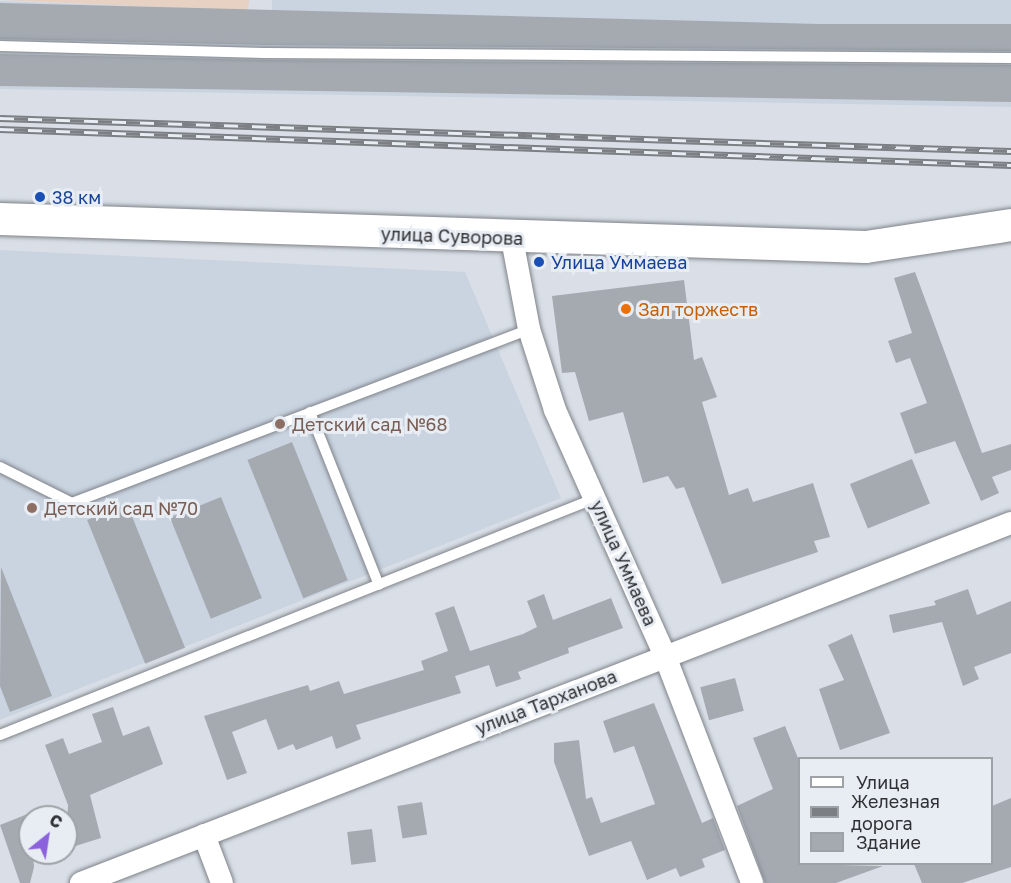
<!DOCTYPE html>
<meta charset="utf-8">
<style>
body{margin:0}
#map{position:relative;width:1011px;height:883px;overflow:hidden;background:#dadfe7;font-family:"Golos Text",sans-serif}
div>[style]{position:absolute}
.commercial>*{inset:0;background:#e6d1c3}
.built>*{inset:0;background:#cad4e1}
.building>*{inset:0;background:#a5aab1;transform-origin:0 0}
.roads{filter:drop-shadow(0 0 2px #7e8389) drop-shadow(0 0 2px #7e8389)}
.lane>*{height:10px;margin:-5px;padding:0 5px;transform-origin:5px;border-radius:5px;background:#fff}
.street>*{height:22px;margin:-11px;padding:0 11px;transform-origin:11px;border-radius:11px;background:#fff}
.secondary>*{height:32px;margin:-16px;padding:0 16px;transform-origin:16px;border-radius:16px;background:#fff}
.rail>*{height:7px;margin-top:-3.5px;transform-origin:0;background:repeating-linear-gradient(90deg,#e8edf4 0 14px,#7c7f84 0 28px);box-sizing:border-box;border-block:2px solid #7c7f84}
.dots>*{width:16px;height:16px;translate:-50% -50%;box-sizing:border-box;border:3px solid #e8edf4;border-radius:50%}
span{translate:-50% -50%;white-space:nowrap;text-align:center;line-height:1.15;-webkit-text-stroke:6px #e8edf4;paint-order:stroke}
.transit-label{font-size:18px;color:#164399}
.left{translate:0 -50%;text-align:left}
.street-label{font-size:18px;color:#303134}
.food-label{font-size:18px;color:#c56008}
.education-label{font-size:18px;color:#785e54}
.legend{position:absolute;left:798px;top:757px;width:195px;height:108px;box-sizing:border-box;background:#e8edf4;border:2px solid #9ea2a7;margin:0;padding:8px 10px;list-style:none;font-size:18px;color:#303134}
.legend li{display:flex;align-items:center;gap:12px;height:30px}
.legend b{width:30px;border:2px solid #9ea2a7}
.north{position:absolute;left:18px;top:805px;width:60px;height:60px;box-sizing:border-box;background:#e8edf4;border:2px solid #9ea2a7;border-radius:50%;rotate:30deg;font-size:16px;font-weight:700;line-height:24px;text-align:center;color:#303134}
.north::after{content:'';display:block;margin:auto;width:21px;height:27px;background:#8c62dc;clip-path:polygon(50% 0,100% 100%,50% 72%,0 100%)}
</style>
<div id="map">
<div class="commercial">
<div style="clip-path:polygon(0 0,249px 0,248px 11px)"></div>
</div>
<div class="built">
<div style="clip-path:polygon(272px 0,1011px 0,1011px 107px,0 89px,0 1px,272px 11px)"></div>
<div style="clip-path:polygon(0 250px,465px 272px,561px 498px,0 720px)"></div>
</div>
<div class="building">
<div style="clip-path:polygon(0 3px,819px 24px,1011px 24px,1011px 51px,264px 45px,0 39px)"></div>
<div style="clip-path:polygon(0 54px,264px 60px,1011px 65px,1011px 102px,0 86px)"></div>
<div style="clip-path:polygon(915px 272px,982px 453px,1011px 444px,1011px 470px,992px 477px,999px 493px,981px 501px,955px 441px,915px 454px,900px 413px,927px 403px,910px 358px,896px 363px,888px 341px,912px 333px,894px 278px)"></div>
<div style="clip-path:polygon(684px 280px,694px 360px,702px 357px,717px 397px,702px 402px,729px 495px,748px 488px,753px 502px,813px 483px,830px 537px,814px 541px,818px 552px,722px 584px,684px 487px,676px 489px,668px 476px,643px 483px,623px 412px,589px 421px,575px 372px,562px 373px,552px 296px)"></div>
<div style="left:292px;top:442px;width:149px;height:48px;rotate:68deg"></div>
<div style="left:912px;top:459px;width:48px;height:67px;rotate:68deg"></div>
<div style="left:221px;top:497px;width:109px;height:55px;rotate:68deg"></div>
<div style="left:127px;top:504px;width:155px;height:43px;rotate:68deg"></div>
<div style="clip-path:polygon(1px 567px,52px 696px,10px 712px,0 686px)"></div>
<div style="clip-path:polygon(968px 589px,977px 615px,1011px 601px,1011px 653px,974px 667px,979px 679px,963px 686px,942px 622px,893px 633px,889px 615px,936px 605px,934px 601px)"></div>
<div style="clip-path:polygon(544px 594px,553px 620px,611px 598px,623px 628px,568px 648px,569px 653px,518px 672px,521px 679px,496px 687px,489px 665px,455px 676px,461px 693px,356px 725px,361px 739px,336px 749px,332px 736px,296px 750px,293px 744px,278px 750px,266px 719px,232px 732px,247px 773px,227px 780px,204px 716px,308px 685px,310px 691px,339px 681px,344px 694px,424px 670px,421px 661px,448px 651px,435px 613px,454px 606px,470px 651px,523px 634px,537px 627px,527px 601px)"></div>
<div style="clip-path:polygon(852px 634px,890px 733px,840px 750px,819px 689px,844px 680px,828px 645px)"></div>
<div style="left:735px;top:678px;width:34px;height:36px;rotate:75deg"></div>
<div style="clip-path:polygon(654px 703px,702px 823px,713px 818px,725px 850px,702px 859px,705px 867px,680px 877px,676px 868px,647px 880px,631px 841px,589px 856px,554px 762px,554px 743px,579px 740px,586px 799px,592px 797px,601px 823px,655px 804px,634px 746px,614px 753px,603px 721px)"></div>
<div style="clip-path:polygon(113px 707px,123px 736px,149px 726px,163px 764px,90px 795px,101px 838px,66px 849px,68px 805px,45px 745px,63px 738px,69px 754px,102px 742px,92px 714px)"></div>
<div style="clip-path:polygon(785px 726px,800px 763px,800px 864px,883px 866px,836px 883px,765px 883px,737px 806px,773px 789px,753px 738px)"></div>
<div style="clip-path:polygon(1011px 798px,1011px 867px,962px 883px,922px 883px,914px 864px,992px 864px,992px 806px)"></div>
<div style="left:422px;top:802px;width:33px;height:25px;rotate:81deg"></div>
<div style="clip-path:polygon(30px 813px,34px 867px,30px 883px,20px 883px,0 825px)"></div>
<div style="left:372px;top:829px;width:33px;height:25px;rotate:83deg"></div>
</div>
<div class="roads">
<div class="lane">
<div style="left:0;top:46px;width:264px;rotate:1.5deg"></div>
<div style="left:264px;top:53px;width:747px;rotate:0.38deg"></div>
<div style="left:310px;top:412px;width:186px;rotate:68.3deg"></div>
<div style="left:0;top:467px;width:80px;rotate:26.6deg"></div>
<div style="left:72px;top:503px;width:489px;rotate:-20.8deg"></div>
<div style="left:0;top:735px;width:641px;rotate:-21.69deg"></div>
</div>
<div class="street">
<div style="left:512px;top:239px;width:92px;rotate:79.3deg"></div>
<div style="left:529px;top:329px;width:85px;rotate:72.2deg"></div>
<div style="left:555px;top:410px;width:269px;rotate:65.9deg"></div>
<div style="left:665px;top:656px;width:243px;rotate:69deg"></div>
<div style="left:204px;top:835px;width:51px;rotate:69.4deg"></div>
<div style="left:81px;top:883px;width:997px;rotate:-21.16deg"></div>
</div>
<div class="secondary">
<div style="left:0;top:219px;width:866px;rotate:1.85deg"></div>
<div style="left:866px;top:247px;width:147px;rotate:-8.6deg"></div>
</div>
</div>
<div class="rail">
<div style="left:0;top:118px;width:1012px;rotate:1.87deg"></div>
<div style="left:0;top:129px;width:1012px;rotate:2.04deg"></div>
</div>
<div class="dots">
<div style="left:40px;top:197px;background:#1a4fb4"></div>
<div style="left:539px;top:262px;background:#1a4fb4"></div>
<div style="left:626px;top:309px;background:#e8710a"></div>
<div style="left:280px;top:424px;background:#8d6e63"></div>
<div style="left:32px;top:508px;background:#8d6e63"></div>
</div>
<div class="transit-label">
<span class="left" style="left:52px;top:197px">38 км</span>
<span class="left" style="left:551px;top:262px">Улица Уммаева</span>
</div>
<div class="street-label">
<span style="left:452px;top:236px;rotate:2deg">улица Суворова</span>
<span style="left:624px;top:563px;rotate:66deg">улица Уммаева</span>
<span style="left:546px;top:702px;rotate:-21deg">улица Тарханова</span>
</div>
<div class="food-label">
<span class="left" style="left:638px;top:309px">Зал торжеств</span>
</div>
<div class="education-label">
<span class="left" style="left:292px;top:424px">Детский сад №68</span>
<span class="left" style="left:44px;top:508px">Детский сад №70</span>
</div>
<ul class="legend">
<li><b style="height:8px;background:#fff"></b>Улица</li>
<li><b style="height:8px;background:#7c7f84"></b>Железная дорога</li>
<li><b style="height:16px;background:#a5aab1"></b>Здание</li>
</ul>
<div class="north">С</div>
</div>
